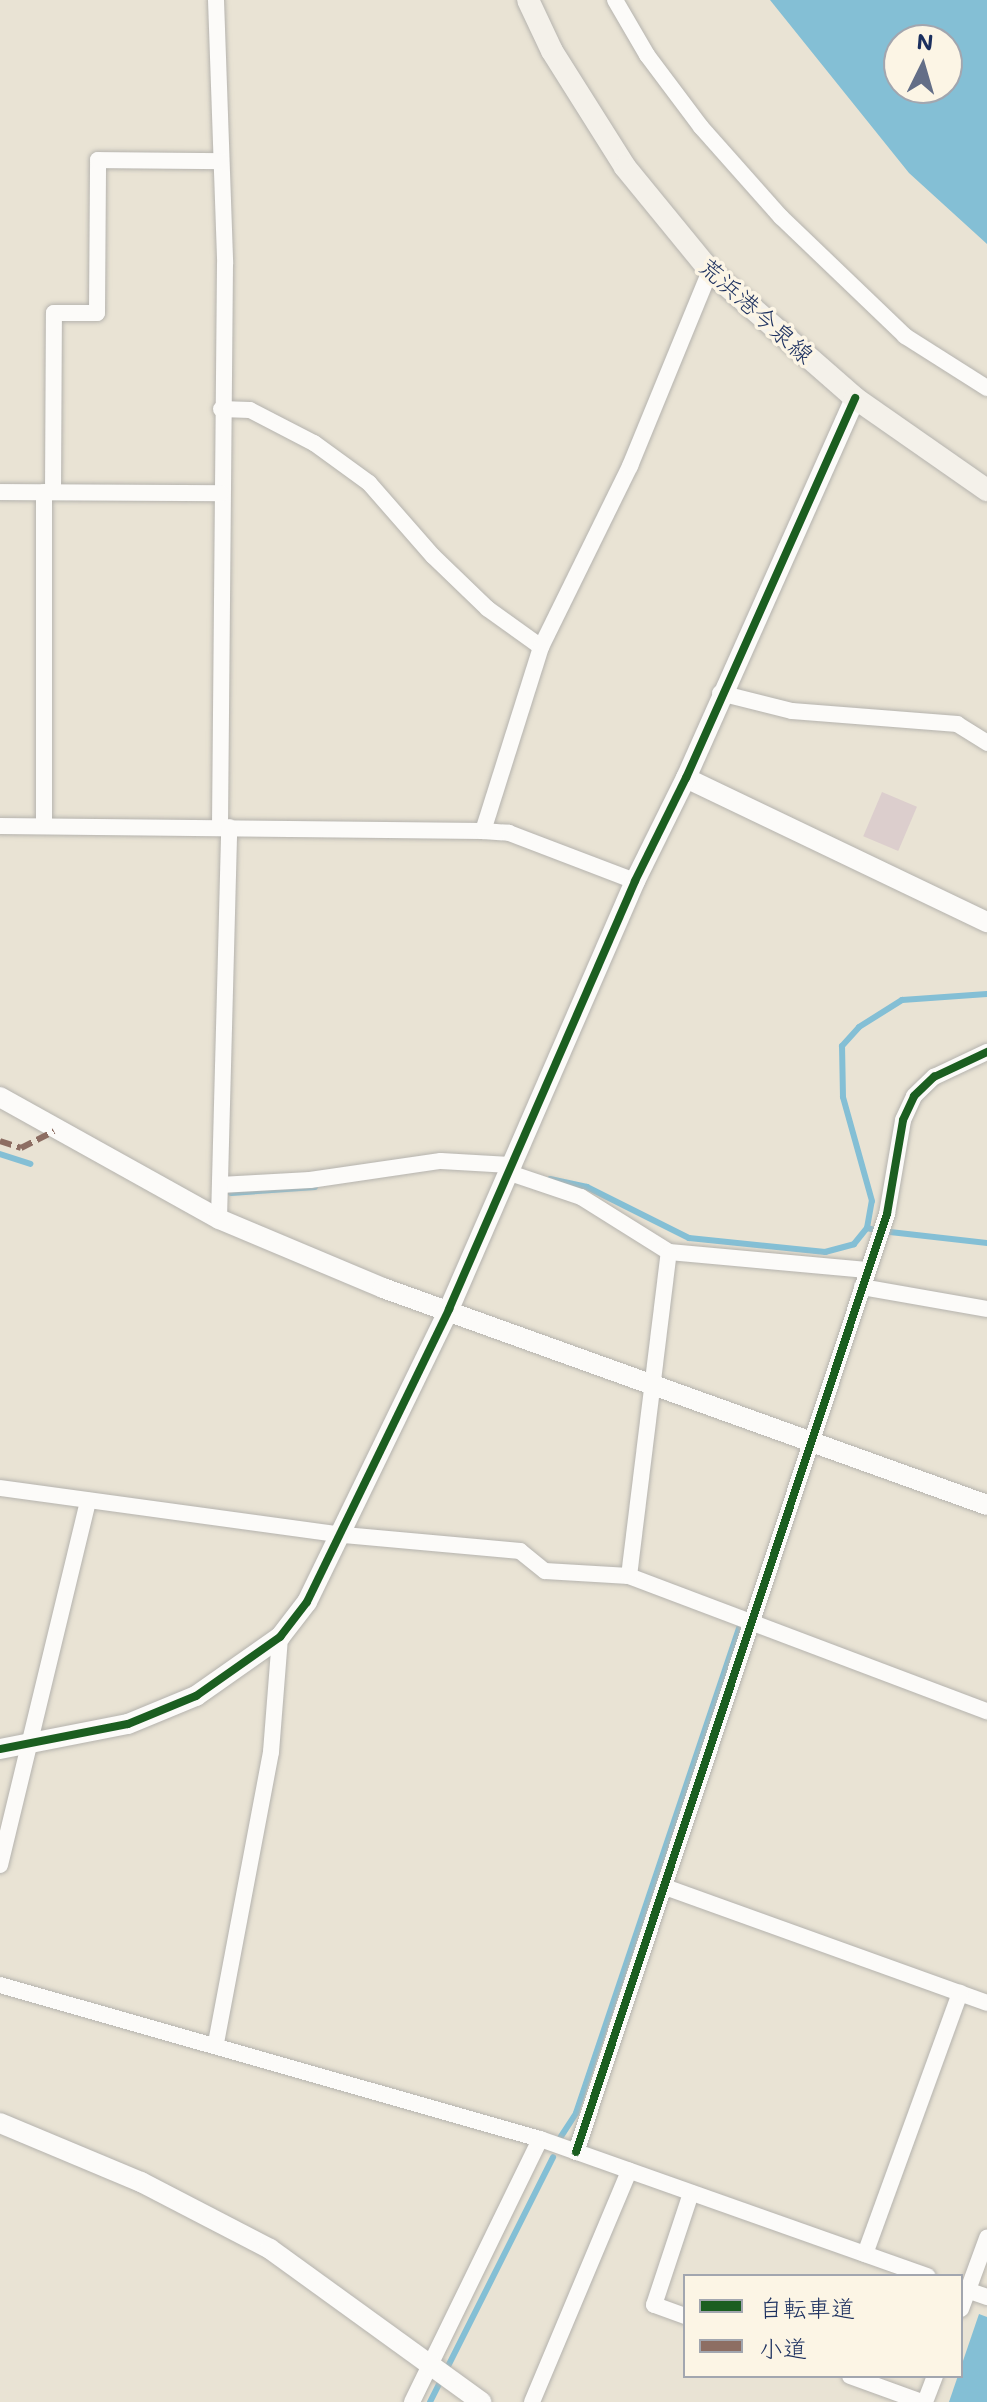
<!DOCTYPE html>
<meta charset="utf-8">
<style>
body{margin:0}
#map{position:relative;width:987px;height:2402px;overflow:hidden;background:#e9e3d4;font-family:Mali,"Klee One",sans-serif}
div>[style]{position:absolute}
.industrial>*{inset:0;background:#dccecd;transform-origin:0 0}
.water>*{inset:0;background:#84bfd5}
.stream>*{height:6px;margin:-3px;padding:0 3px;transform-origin:3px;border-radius:3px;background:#84bfd5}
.roads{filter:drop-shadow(0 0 2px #b5b3ae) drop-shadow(0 0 2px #b5b3ae)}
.minor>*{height:16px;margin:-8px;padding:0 8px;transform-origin:8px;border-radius:8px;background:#fcfbf9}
.tertiary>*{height:20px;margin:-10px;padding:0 10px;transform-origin:10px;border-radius:10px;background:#fcfbf9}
.secondary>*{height:22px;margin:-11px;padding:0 11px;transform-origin:11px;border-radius:11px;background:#f4f1ea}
.quiet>*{height:6px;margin-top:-3px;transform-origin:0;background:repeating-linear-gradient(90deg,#8d6e63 0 12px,transparent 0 18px)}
.cycleway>*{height:8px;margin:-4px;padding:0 4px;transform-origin:4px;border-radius:4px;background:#1b5e20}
span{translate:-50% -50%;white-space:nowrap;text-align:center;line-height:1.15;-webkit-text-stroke:7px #fcf5e5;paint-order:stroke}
.street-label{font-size:24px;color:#1b2f5e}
.legend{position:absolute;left:683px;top:2274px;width:280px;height:104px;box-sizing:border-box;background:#fcf5e5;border:2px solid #a2a6af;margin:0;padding:10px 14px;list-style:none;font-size:24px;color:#1b2f5e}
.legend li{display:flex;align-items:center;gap:16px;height:40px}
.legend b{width:40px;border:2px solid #a2a6af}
.north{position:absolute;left:883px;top:24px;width:80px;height:80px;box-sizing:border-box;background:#fcf5e5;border:2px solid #a2a6af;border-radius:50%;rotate:5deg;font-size:22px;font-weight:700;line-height:32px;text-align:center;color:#1b2f5e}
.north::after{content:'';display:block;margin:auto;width:28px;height:36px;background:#636e87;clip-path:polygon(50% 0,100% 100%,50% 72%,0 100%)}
</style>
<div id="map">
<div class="industrial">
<div style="left:882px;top:792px;width:38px;height:48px;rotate:23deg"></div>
</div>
<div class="water">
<div style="clip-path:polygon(evenodd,770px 0,987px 0,987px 244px,909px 173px,770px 0,899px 40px,947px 40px,947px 88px,899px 88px,899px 40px)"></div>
<div style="clip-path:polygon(979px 2314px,987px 2317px,987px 2402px,949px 2402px)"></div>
</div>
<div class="stream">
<div style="left:0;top:1154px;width:32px;rotate:18deg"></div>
<div style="left:550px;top:1179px;width:38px;rotate:12deg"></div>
<div style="left:587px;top:1187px;width:114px;rotate:26.6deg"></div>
<div style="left:689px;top:1238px;width:137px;rotate:5.9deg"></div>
<div style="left:825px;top:1252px;width:30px;rotate:-15deg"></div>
<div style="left:854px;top:1244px;width:21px;rotate:-51deg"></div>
<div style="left:867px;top:1228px;width:8px;rotate:14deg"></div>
<div style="left:231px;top:1193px;width:84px;rotate:-4.1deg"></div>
<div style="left:867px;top:1228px;width:27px;rotate:-80deg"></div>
<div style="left:872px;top:1201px;width:108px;rotate:-105.6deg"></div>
<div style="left:843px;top:1097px;width:51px;rotate:-91.1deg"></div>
<div style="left:842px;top:1046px;width:25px;rotate:-48deg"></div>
<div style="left:859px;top:1027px;width:51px;rotate:-32.1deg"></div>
<div style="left:902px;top:1000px;width:85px;rotate:-4deg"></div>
<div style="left:890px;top:1232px;width:98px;rotate:6.5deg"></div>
<div style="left:560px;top:2138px;width:30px;rotate:-57deg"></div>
<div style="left:576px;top:2113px;width:515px;rotate:-71.42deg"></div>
<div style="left:430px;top:2402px;width:274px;rotate:-63.3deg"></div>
</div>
<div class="roads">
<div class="minor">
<div style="left:216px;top:0;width:264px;rotate:88deg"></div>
<div style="left:225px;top:264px;width:563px;rotate:90.51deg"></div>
<div style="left:615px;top:0;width:64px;rotate:59.8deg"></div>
<div style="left:647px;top:55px;width:90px;rotate:53.1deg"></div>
<div style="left:701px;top:127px;width:120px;rotate:48.4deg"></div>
<div style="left:781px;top:217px;width:172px;rotate:43.8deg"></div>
<div style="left:905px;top:336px;width:97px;rotate:32.4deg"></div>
<div style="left:221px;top:409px;width:29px;rotate:2deg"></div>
<div style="left:250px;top:410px;width:72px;rotate:27.3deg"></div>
<div style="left:314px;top:443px;width:68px;rotate:36deg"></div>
<div style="left:369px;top:483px;width:97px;rotate:48.8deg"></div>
<div style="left:433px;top:556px;width:76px;rotate:43.9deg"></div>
<div style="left:488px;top:609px;width:65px;rotate:35.6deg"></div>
<div style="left:0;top:492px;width:221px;rotate:0.3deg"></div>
<div style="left:53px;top:492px;width:179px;rotate:-89.7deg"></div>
<div style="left:54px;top:313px;width:43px"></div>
<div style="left:97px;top:313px;width:153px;rotate:-89.6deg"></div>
<div style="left:98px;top:160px;width:123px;rotate:0.5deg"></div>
<div style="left:720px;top:693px;width:74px;rotate:14deg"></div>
<div style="left:792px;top:711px;width:166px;rotate:4.5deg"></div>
<div style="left:957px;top:724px;width:36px;rotate:32deg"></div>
<div style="left:0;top:826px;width:483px;rotate:0.6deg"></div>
<div style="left:483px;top:831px;width:26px;rotate:4deg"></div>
<div style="left:509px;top:833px;width:135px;rotate:20.9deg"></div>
<div style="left:44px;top:826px;width:334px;rotate:-90deg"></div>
<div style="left:483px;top:831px;width:193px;rotate:-72.5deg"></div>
<div style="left:541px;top:647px;width:202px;rotate:-63.8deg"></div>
<div style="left:630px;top:466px;width:211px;rotate:-67.7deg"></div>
<div style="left:507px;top:1172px;width:78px;rotate:18.7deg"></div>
<div style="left:581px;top:1197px;width:104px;rotate:32deg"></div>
<div style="left:669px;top:1252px;width:199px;rotate:5.2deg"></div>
<div style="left:220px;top:1185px;width:90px;rotate:-3.2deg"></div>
<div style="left:310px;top:1180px;width:132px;rotate:-8.3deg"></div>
<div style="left:441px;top:1161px;width:69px;rotate:3.3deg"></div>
<div style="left:219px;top:1219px;width:392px;rotate:-88.5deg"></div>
<div style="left:862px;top:1287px;width:127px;rotate:10deg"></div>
<div style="left:0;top:1488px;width:347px;rotate:7.8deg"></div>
<div style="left:344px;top:1535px;width:177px;rotate:5.2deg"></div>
<div style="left:520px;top:1551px;width:32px;rotate:39deg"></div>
<div style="left:545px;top:1571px;width:84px;rotate:3.4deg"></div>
<div style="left:629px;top:1576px;width:383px;rotate:20.7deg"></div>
<div style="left:629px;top:1576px;width:326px;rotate:-83deg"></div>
<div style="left:0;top:1865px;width:375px;rotate:-76.4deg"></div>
<div style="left:665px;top:1887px;width:342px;rotate:19.8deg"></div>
<div style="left:0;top:1985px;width:562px;rotate:15.92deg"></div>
<div style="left:540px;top:2139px;width:411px;rotate:19.5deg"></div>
<div style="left:216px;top:2043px;width:296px;rotate:-79.3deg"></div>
<div style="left:271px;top:1752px;width:115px;rotate:-85.5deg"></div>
<div style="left:576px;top:2152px;width:988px;rotate:-71.66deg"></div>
<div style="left:887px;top:1214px;width:95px;rotate:-80.3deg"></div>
<div style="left:903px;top:1120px;width:26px;rotate:-65deg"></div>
<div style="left:914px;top:1096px;width:28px;rotate:-44deg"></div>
<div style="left:934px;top:1077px;width:59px;rotate:-25.3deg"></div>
<div style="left:865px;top:2254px;width:278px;rotate:-70deg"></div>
<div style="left:961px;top:2288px;width:28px;rotate:19deg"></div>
<div style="left:961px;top:2309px;width:76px;rotate:-69.9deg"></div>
<div style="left:685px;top:2316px;width:33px;rotate:-160deg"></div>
<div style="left:654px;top:2305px;width:118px;rotate:-71.7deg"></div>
<div style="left:850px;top:2376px;width:77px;rotate:19.9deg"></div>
<div style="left:412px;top:2402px;width:292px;rotate:-64deg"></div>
<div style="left:532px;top:2402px;width:251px;rotate:-67.2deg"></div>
<div style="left:925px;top:2402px;width:28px;rotate:-69deg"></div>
</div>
<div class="tertiary">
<div style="left:686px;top:778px;width:334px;rotate:25.6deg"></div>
<div style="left:0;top:1097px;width:251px;rotate:29.1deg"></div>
<div style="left:219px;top:1219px;width:178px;rotate:22.8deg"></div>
<div style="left:383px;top:1288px;width:642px;rotate:19.76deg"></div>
<div style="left:0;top:1749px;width:130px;rotate:-11.1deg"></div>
<div style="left:128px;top:1724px;width:74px;rotate:-22.4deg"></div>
<div style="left:196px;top:1696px;width:103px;rotate:-35.1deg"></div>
<div style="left:280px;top:1637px;width:44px;rotate:-52.4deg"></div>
<div style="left:307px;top:1602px;width:326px;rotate:-64.1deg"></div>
<div style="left:449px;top:1309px;width:467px;rotate:-66.5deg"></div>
<div style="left:635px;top:881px;width:115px;rotate:-63.7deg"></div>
<div style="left:686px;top:778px;width:416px;rotate:-66deg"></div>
<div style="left:0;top:2123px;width:153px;rotate:22.7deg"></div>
<div style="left:141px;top:2182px;width:145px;rotate:27.4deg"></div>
<div style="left:270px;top:2249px;width:261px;rotate:35.9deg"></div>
</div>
<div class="secondary">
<div style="left:528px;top:0;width:56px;rotate:64.8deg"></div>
<div style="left:552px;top:51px;width:137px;rotate:57.8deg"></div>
<div style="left:625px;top:167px;width:134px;rotate:50.7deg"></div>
<div style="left:710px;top:271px;width:193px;rotate:41.2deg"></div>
<div style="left:855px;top:398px;width:161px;rotate:34.9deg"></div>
</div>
</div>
<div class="quiet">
<div style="left:0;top:1141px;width:22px;rotate:18deg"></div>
<div style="left:21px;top:1148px;width:37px;rotate:-27deg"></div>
</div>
<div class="cycleway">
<div style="left:0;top:1749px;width:130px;rotate:-11.1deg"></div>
<div style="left:128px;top:1724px;width:74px;rotate:-22.4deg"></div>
<div style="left:196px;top:1696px;width:103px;rotate:-35.1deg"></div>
<div style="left:280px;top:1637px;width:44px;rotate:-52.4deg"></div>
<div style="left:307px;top:1602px;width:326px;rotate:-64.1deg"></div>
<div style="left:449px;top:1309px;width:467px;rotate:-66.5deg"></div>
<div style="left:635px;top:881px;width:115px;rotate:-63.7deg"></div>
<div style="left:686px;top:778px;width:416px;rotate:-66deg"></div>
<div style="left:576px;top:2152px;width:988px;rotate:-71.66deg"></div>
<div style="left:887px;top:1214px;width:95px;rotate:-80.3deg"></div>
<div style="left:903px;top:1120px;width:26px;rotate:-65deg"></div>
<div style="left:914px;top:1096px;width:28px;rotate:-44deg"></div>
<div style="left:934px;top:1077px;width:59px;rotate:-25.3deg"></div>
</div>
<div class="street-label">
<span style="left:757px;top:310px;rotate:42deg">荒浜港今泉線</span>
</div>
<ul class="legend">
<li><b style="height:10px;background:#1b5e20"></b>自転車道</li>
<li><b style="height:10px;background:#8d6e63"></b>小道</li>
</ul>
<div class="north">N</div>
</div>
